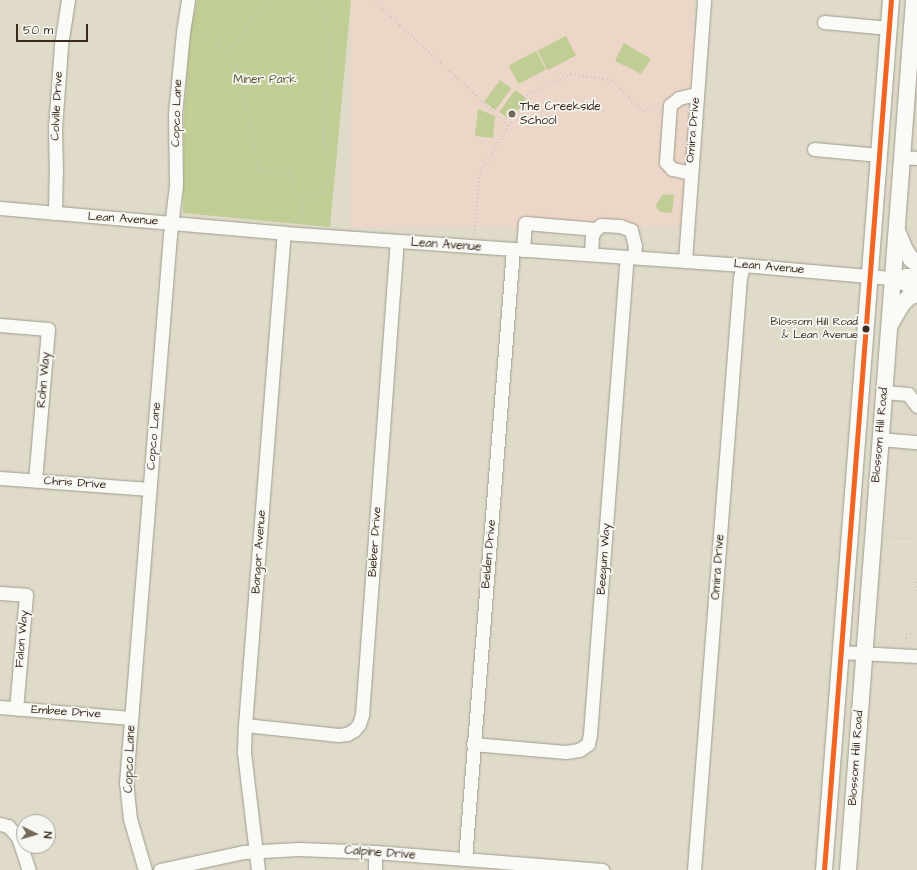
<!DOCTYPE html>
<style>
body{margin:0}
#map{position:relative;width:917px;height:870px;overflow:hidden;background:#dfdbc8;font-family:"Architects Daughter",sans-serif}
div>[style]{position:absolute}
.built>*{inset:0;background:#ecd6c7;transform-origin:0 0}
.green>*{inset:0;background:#c0cd94;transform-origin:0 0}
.path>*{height:1.5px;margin-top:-0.75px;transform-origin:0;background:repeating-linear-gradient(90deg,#c8c6c1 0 1px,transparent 0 4px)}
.roads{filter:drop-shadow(0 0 1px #a09c8f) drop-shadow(0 0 1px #a09c8f)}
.minor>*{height:13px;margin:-6.5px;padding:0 6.5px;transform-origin:6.5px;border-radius:6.5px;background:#fafaf7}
.major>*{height:16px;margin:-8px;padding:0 8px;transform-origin:8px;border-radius:8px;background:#fafaf7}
.bus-1>*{height:5px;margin:-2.5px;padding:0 2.5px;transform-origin:2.5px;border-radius:2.5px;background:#f26522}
.dots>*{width:11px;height:11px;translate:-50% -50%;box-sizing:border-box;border:2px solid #f6f6f2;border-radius:50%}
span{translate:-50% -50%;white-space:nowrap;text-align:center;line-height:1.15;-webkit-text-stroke:3.5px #f6f6f2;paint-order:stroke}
.bus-label{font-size:11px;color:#3b2a1e}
.right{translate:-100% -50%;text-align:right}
.park-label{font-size:12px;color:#5b5834}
.street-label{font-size:12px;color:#3b2a1e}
.poi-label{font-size:12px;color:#3b2a1e}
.left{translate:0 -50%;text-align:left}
.north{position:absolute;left:16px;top:814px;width:40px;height:40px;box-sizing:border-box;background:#f6f6f2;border:1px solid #aba49d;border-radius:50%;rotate:95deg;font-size:11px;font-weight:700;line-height:16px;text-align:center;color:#3b2a1e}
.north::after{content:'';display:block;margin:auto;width:14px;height:18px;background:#74685a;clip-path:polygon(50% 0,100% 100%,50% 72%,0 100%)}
.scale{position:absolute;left:16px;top:24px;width:72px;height:18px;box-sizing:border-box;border:2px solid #3b2a1e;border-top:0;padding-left:5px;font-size:12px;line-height:14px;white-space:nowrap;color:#3b2a1e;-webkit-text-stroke:3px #f6f6f2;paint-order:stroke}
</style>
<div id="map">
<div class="built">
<div style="left:351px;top:0;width:343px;height:228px"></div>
</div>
<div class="green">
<div style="clip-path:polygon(197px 0,351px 0,330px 227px,183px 213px,184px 112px,190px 33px)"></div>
<div style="left:566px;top:36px;width:22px;height:32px;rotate:63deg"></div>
<div style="clip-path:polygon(624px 43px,651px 59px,641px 74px,615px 61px)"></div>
<div style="left:536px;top:51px;width:21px;height:31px;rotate:62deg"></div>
<div style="left:500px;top:80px;width:14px;height:27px;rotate:36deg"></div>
<div style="left:515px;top:90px;width:14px;height:27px;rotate:36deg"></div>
<div style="clip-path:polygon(478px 109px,495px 116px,493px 138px,475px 136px)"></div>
<div style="clip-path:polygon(663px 194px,674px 195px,672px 213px,661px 212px,657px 209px,656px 205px)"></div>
</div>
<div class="path">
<div style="left:373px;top:0;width:185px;rotate:42.8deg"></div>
<div style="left:197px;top:35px;width:12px;rotate:9deg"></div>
<div style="left:209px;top:37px;width:9px;rotate:32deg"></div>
<div style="left:217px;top:42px;width:30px;rotate:50deg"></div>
<div style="left:236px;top:65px;width:11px;rotate:68deg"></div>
<div style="left:240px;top:75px;width:96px;rotate:78.6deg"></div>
<div style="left:259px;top:169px;width:7px"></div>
<div style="left:266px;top:169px;width:15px;rotate:23deg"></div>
<div style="left:280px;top:175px;width:9px;rotate:-27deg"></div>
<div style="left:288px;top:171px;width:38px;rotate:65deg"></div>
<div style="left:304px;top:205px;width:16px;rotate:101deg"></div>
<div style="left:229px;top:55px;width:58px;rotate:-55.5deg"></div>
<div style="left:262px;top:7px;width:17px;rotate:-24deg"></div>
<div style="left:301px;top:198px;width:22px;rotate:-13deg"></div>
<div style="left:322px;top:193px;width:11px;rotate:-49deg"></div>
<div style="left:329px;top:185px;width:13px;rotate:-81deg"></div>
<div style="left:331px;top:172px;width:40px;rotate:-102deg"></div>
<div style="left:323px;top:133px;width:63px;rotate:-84.6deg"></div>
<div style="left:329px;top:70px;width:36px;rotate:-90deg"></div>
<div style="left:329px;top:34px;width:17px;rotate:-100deg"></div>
<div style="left:326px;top:17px;width:11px;rotate:-124deg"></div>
<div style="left:320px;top:8px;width:14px;rotate:-146deg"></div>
<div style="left:474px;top:234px;width:60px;rotate:-85.2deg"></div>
<div style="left:479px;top:174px;width:92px;rotate:-58.7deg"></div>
<div style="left:527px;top:95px;width:49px;rotate:-25.5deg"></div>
<div style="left:571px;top:74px;width:41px;rotate:8.3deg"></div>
<div style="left:612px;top:80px;width:44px;rotate:45deg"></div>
<div style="left:643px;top:111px;width:17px;rotate:-24deg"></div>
<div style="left:886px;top:537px;width:31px;rotate:4deg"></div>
<div style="left:917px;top:582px;width:11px;rotate:90deg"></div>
<div style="left:906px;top:643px;width:8px;rotate:-90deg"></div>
<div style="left:906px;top:635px;width:11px;rotate:-15deg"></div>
</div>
<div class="roads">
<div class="minor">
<div style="left:824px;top:22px;width:65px;rotate:5.3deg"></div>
<div style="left:814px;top:149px;width:65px;rotate:5.3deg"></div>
<div style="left:902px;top:157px;width:15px;rotate:4deg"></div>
<div style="left:690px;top:173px;width:18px;rotate:-167deg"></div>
<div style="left:672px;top:169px;width:9px;rotate:-131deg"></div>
<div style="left:666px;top:162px;width:57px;rotate:-86deg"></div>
<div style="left:670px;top:105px;width:11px;rotate:-38deg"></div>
<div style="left:679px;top:98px;width:17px;rotate:-13deg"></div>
<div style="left:0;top:208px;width:285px;rotate:5deg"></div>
<div style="left:284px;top:233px;width:460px;rotate:4deg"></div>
<div style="left:743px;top:265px;width:151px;rotate:5deg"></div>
<div style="left:893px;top:278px;width:13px;rotate:27deg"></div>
<div style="left:905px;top:284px;width:12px;rotate:5deg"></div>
<div style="left:55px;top:213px;width:39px;rotate:-89deg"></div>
<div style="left:56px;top:174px;width:45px;rotate:-91.3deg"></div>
<div style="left:55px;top:129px;width:84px;rotate:-85.9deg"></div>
<div style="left:61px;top:45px;width:46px;rotate:-81.2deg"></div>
<div style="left:523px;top:250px;width:27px;rotate:-86deg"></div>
<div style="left:525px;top:223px;width:71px;rotate:4.8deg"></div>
<div style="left:591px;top:254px;width:19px;rotate:-87deg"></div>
<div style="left:592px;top:235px;width:7px;rotate:-56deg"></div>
<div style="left:596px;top:229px;width:6px;rotate:-39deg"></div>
<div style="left:601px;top:225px;width:19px;rotate:3deg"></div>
<div style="left:620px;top:226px;width:12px;rotate:20deg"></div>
<div style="left:631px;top:230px;width:16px;rotate:76deg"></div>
<div style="left:635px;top:246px;width:11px;rotate:95deg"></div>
<div style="left:685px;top:260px;width:261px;rotate:-85.8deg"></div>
<div style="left:893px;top:278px;width:13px;rotate:-13deg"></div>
<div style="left:906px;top:275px;width:11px"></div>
<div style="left:0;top:325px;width:48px;rotate:4.8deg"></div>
<div style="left:48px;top:329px;width:152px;rotate:94.9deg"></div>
<div style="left:884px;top:392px;width:24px;rotate:5deg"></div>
<div style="left:908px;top:394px;width:15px;rotate:53deg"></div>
<div style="left:880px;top:439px;width:37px;rotate:5deg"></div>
<div style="left:0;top:478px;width:150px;rotate:4.2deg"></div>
<div style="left:0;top:593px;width:26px;rotate:4deg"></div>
<div style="left:26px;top:595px;width:114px;rotate:95deg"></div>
<div style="left:840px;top:652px;width:77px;rotate:3deg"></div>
<div style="left:0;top:707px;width:131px;rotate:4.8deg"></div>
<div style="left:245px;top:725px;width:94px;rotate:6.1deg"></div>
<div style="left:338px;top:735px;width:9px;rotate:-6deg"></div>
<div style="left:347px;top:734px;width:8px;rotate:-30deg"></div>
<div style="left:354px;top:730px;width:8px;rotate:-50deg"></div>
<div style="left:359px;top:724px;width:9px;rotate:-72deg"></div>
<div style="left:362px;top:715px;width:475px;rotate:-85.8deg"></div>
<div style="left:473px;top:744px;width:93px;rotate:4.9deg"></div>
<div style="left:566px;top:752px;width:13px;rotate:-9deg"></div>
<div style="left:579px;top:750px;width:11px;rotate:-34deg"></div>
<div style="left:588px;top:744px;width:10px;rotate:-79deg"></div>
<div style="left:590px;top:734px;width:478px;rotate:-85.6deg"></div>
<div style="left:0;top:824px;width:8px;rotate:14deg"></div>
<div style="left:8px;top:826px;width:15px;rotate:48deg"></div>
<div style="left:18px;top:837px;width:35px;rotate:72deg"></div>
<div style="left:465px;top:859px;width:612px;rotate:-85.5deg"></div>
<div style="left:145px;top:870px;width:53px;rotate:-106.4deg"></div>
<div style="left:130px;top:819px;width:36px;rotate:-96deg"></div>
<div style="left:126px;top:783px;width:550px;rotate:-85.41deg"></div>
<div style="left:170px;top:235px;width:50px;rotate:-83.2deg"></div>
<div style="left:176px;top:185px;width:71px;rotate:-90.8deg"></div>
<div style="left:175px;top:114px;width:82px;rotate:-84.4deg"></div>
<div style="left:183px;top:32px;width:32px;rotate:-81deg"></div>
<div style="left:160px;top:870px;width:86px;rotate:-12.1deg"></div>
<div style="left:244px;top:852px;width:55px;rotate:-3.1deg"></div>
<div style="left:299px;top:849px;width:76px;rotate:2.3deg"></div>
<div style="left:375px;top:852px;width:228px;rotate:4.5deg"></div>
<div style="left:258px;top:870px;width:119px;rotate:-96.8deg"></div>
<div style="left:244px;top:752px;width:27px;rotate:-88deg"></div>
<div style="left:245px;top:725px;width:494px;rotate:-85.5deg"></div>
<div style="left:375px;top:870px;width:18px;rotate:-90deg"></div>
<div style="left:694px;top:870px;width:594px;rotate:-85.56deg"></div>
<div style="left:740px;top:278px;width:13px;rotate:-77deg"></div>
</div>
<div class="major">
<div style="left:897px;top:231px;width:21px;rotate:67deg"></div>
<div style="left:905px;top:250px;width:11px;rotate:56deg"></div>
<div style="left:911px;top:259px;width:8px;rotate:40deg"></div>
<div style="left:891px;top:323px;width:22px;rotate:-60deg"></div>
<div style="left:902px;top:304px;width:10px;rotate:-45deg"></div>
<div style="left:909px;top:297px;width:9px;rotate:-21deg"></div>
<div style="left:824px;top:870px;width:873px;rotate:-85.6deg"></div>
<div style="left:848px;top:870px;width:872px;rotate:-85.66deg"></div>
</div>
</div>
<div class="bus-1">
<div style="left:824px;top:870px;width:873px;rotate:-85.6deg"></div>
</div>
<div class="dots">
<div style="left:512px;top:114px;background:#74685a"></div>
<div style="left:866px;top:329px;background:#3b2a1e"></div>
</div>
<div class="bus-label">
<span class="right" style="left:858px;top:329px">Blossom Hill Road<br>&amp; Lean Avenue</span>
</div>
<div class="park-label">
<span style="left:265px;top:80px">Miner Park</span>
</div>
<div class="street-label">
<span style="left:57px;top:106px;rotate:-87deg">Colville Drive</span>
<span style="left:177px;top:113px;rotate:-88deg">Copco Lane</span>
<span style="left:693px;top:130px;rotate:-85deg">Omira Drive</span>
<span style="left:123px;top:219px;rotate:4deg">Lean Avenue</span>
<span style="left:446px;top:245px;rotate:4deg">Lean Avenue</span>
<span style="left:769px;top:267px;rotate:5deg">Lean Avenue</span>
<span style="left:44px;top:380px;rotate:-85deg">Rohn Way</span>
<span style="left:880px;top:435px;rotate:-85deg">Blossom Hill Road</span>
<span style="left:154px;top:436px;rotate:-85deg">Copco Lane</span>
<span style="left:75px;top:483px;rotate:4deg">Chris Drive</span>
<span style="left:375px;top:542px;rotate:-86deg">Bieber Drive</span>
<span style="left:259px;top:552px;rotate:-86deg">Bangor Avenue</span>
<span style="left:489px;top:554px;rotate:-85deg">Belden Drive</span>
<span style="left:604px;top:559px;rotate:-86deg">Beegum Way</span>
<span style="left:718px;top:567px;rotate:-86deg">Omira Drive</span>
<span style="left:22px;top:639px;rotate:-85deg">Falon Way</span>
<span style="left:66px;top:712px;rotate:4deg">Embee Drive</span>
<span style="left:856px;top:758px;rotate:-86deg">Blossom Hill Road</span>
<span style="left:130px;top:759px;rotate:-88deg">Copco Lane</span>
<span style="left:380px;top:853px;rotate:4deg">Calpine Drive</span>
</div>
<div class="poi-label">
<span class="left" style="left:520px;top:114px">The Creekside<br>School</span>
</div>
<div class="north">N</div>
<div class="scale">50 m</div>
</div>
